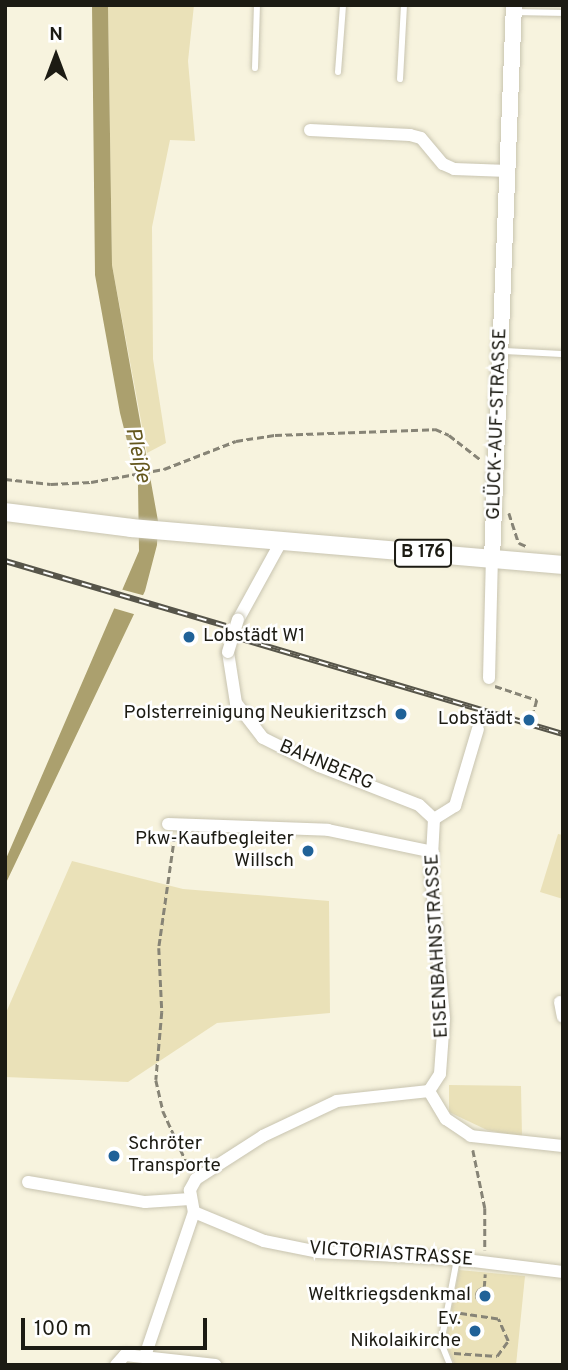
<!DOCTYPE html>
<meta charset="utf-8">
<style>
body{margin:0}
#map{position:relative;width:568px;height:1370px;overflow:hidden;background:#f7f3de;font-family:Overpass,sans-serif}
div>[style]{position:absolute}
.green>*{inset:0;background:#eae1b8}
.water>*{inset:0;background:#aba06e}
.pier>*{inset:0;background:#f7f3de}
.path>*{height:2.5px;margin-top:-1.25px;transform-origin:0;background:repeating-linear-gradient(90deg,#878476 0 7px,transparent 0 10.5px)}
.path>.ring{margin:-1.25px;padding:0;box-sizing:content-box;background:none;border:2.5px solid #878476;border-radius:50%}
.roads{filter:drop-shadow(0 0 2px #c8c4b0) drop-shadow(0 0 2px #c8c4b0)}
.service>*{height:6px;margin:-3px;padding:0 3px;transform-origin:3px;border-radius:3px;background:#fff}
.minor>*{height:12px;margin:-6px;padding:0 6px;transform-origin:6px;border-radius:6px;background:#fff}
.secondary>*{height:16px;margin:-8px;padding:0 8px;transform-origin:8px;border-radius:8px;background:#fff}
.primary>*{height:18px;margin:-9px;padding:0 9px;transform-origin:9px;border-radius:9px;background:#fff}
.rail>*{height:6px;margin-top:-3px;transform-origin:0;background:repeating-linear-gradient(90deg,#fff 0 10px,#57554a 0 20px);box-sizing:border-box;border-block:2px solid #57554a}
.bridges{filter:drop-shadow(0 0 2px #c8c4b0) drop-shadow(0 0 2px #c8c4b0)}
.minor-bridge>*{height:12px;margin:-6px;padding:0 6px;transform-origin:6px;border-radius:6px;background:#fff}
.dots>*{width:19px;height:19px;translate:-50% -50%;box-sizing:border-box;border:4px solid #fff;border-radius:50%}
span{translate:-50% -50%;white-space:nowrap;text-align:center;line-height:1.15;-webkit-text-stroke:5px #fff;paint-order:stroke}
.shield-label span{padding:2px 5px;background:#fff;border:2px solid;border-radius:5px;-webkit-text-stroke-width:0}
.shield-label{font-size:18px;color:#1c1b13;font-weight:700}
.street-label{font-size:19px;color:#1c1b13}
.poi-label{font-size:19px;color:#1c1b13}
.left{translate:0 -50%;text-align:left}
.right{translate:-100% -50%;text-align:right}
.water-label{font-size:21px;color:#64571d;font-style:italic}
.frame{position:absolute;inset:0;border:7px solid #1c1b13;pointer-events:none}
.north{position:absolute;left:21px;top:21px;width:70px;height:70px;-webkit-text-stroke:5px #fff;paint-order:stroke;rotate:0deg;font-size:19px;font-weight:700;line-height:28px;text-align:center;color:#1c1b13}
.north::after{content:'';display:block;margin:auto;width:24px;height:32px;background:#1c1b13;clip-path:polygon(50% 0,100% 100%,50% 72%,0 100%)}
.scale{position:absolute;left:21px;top:1318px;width:186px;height:32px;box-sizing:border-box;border:4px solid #1c1b13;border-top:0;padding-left:9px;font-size:21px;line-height:24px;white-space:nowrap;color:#1c1b13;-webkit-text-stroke:5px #fff;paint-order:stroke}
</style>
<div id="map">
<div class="green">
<div style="clip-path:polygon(108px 5px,194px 5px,188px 61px,195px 141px,170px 140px,152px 227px,153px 359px,166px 443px,147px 453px,112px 265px)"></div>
<div style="clip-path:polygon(558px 834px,563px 835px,563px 899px,540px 892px)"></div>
<div style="clip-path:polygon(72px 861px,183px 889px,329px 901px,330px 1013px,217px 1023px,128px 1082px,5px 1077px,5px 1015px)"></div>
<div style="clip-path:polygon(449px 1085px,521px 1086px,522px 1137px,487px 1130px,449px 1112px)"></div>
<div style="clip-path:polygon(459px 1270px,525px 1276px,516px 1365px,455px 1365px,445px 1343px)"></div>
</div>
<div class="water">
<div style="clip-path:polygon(92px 5px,108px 5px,112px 265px,158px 521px,157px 545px,145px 591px,5px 885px,5px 861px,139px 551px,138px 484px,120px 413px,95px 275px)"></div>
</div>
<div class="pier">
<div style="clip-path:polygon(120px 589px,146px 596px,137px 615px,113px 608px)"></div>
</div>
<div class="path">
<div style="left:5px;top:479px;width:46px;rotate:6.2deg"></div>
<div style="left:51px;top:484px;width:40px;rotate:-2.9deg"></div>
<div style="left:91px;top:482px;width:74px;rotate:-10.1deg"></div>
<div style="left:164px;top:469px;width:77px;rotate:-21.3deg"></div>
<div style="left:236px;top:441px;width:39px;rotate:-9deg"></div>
<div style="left:275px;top:435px;width:160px;rotate:-2.1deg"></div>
<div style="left:435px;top:429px;width:15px;rotate:23deg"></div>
<div style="left:449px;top:435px;width:41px;rotate:38deg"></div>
<div style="left:509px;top:513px;width:32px;rotate:72deg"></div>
<div style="left:519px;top:543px;width:8px;rotate:23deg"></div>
<div style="left:495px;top:686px;width:44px;rotate:18.4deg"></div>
<div style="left:537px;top:700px;width:11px;rotate:105deg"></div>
<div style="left:175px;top:835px;width:114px;rotate:98.1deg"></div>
<div style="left:159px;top:948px;width:64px;rotate:87.3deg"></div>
<div style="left:162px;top:1012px;width:68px;rotate:95deg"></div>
<div style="left:156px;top:1080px;width:32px;rotate:77deg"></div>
<div style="left:163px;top:1111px;width:65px;rotate:65.4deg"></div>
<div style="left:473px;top:1150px;width:59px;rotate:78.3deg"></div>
<div style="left:485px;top:1208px;width:42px;rotate:90deg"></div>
<div class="ring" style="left:476px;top:1288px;width:13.5px;height:13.5px"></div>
<div style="left:484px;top:1288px;width:14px;rotate:-86deg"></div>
<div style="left:454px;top:1353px;width:43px;rotate:4deg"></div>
<div style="left:497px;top:1356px;width:19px;rotate:-54deg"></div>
<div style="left:508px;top:1341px;width:24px;rotate:-114deg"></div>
<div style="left:498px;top:1319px;width:41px;rotate:-171.7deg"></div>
</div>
<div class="roads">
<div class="service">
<div style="left:516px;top:12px;width:47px;rotate:1.2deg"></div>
<div style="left:255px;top:68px;width:63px;rotate:-88.2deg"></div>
<div style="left:338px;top:72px;width:67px;rotate:-85.7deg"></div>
<div style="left:400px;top:79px;width:74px;rotate:-86.9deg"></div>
<div style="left:503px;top:351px;width:60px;rotate:2.9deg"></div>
<div style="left:450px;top:1365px;width:24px;rotate:-112deg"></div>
<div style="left:441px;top:1343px;width:86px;rotate:-79.2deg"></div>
</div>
<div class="minor">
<div style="left:310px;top:130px;width:100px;rotate:2.9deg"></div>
<div style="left:410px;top:135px;width:11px;rotate:15deg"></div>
<div style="left:421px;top:138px;width:34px;rotate:50deg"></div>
<div style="left:443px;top:164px;width:12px;rotate:24deg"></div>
<div style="left:454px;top:169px;width:54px;rotate:2.1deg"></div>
<div style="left:238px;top:620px;width:91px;rotate:-61.2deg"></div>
<div style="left:228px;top:652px;width:52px;rotate:81.1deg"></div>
<div style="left:236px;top:703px;width:44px;rotate:52.4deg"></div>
<div style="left:263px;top:738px;width:63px;rotate:26.6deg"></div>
<div style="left:319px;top:766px;width:107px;rotate:21.3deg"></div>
<div style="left:419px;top:805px;width:21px;rotate:43deg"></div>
<div style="left:434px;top:819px;width:56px;rotate:93.1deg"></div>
<div style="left:431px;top:875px;width:145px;rotate:84.8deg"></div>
<div style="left:444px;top:1019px;width:55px;rotate:94.2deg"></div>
<div style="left:440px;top:1074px;width:20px;rotate:123deg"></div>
<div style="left:489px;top:678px;width:119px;rotate:-88.6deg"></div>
<div style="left:434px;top:819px;width:25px;rotate:-32deg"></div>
<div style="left:455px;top:806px;width:80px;rotate:-73.4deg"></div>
<div style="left:168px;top:824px;width:160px;rotate:2.1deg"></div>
<div style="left:328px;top:830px;width:107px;rotate:11.8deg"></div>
<div style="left:560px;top:1002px;width:15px;rotate:79deg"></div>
<div style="left:429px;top:1091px;width:93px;rotate:173.8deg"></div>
<div style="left:337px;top:1101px;width:82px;rotate:154.7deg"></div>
<div style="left:263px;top:1136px;width:80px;rotate:147.3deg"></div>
<div style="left:196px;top:1179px;width:13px;rotate:119deg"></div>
<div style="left:190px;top:1190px;width:22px;rotate:80deg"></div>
<div style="left:194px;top:1212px;width:76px;rotate:22.5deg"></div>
<div style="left:264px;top:1241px;width:55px;rotate:11.5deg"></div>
<div style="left:318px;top:1252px;width:139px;rotate:2.9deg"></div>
<div style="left:457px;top:1259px;width:107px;rotate:7deg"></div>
<div style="left:429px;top:1091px;width:33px;rotate:59deg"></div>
<div style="left:446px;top:1119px;width:30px;rotate:34deg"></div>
<div style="left:471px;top:1136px;width:93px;rotate:6.2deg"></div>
<div style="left:28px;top:1182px;width:119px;rotate:9.7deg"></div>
<div style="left:145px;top:1202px;width:45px;rotate:-3.8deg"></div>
<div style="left:145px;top:1356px;width:152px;rotate:-71.2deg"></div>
<div style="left:116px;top:1365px;width:13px;rotate:-48deg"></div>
<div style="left:125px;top:1355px;width:91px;rotate:6.3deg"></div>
</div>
<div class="secondary">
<div style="left:492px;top:559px;width:554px;rotate:-87.73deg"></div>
</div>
<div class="primary">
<div style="left:5px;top:512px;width:127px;rotate:7.2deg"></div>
<div style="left:131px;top:528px;width:434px;rotate:4.9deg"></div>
</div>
</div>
<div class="rail">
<div style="left:5px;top:561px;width:230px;rotate:16.4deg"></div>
<div style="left:242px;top:639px;width:335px;rotate:16.5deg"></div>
</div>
<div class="bridges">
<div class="minor-bridge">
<div style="left:228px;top:652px;width:34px;rotate:-73deg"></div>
</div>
</div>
<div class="dots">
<div style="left:189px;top:637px;background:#206298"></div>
<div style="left:401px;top:714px;background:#206298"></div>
<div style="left:529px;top:720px;background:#206298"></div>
<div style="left:308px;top:851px;background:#206298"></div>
<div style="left:114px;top:1156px;background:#206298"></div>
<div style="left:485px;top:1296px;background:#206298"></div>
<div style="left:475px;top:1331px;background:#206298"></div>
</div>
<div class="shield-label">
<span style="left:423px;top:553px">B 176</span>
</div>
<div class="street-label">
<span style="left:498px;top:424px;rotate:-88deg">GLÜCK-AUF-STRASSE</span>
<span style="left:326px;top:766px;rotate:23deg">BAHNBERG</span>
<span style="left:438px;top:946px;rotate:-93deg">EISENBAHNSTRASSE</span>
<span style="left:391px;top:1255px;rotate:4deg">VICTORIASTRASSE</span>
</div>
<div class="poi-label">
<span class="left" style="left:203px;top:637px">Lobstädt W1</span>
<span class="right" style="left:387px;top:714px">Polsterreinigung Neukieritzsch</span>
<span class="right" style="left:513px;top:720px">Lobstädt</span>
<span class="right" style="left:294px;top:851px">Pkw-Kaufbegleiter<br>Willsch</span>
<span class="left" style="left:128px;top:1156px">Schröter<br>Transporte</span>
<span class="right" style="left:471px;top:1296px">Weltkriegsdenkmal</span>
<span class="right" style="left:461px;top:1331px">Ev.<br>Nikolaikirche</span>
</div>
<div class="water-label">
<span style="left:137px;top:455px;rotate:78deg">Pleiße</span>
</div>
<div class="frame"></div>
<div class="north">N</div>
<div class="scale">100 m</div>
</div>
